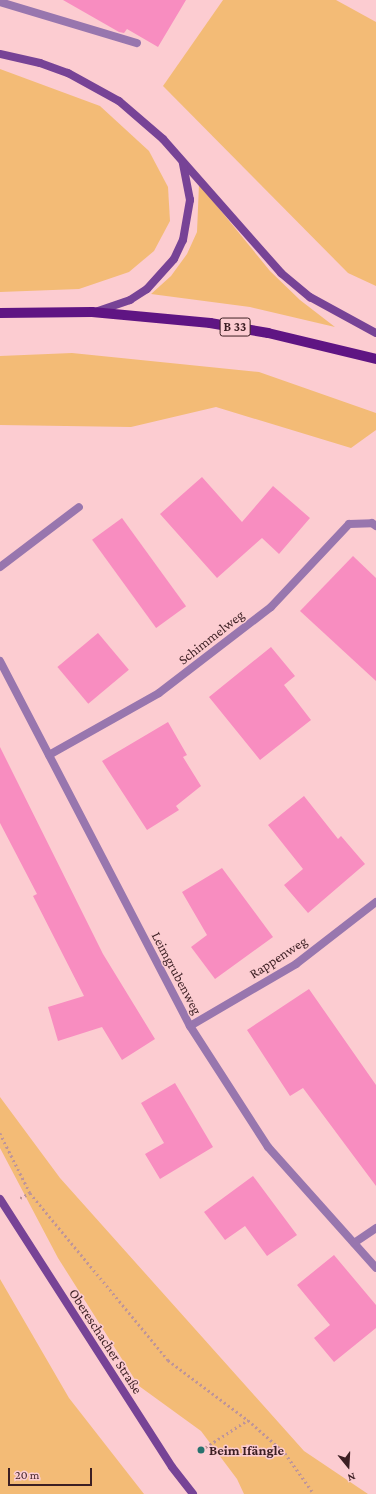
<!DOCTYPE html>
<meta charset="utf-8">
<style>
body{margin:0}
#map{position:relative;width:376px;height:1494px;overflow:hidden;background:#fcccd1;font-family:"Crimson Pro",serif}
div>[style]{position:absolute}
.green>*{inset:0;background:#f3bb76}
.building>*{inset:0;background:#f88dc0;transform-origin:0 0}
.path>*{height:2.5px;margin-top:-1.25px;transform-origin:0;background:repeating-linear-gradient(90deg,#bf9599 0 2px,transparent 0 5px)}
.service>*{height:8px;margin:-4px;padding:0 4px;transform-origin:4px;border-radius:4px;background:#9876ae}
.minor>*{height:8px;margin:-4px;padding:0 4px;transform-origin:4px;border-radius:4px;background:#9876ae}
.secondary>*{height:8px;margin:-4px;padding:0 4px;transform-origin:4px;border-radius:4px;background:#774396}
.primary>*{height:10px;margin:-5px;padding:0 5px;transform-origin:5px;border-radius:5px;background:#5f1583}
.dots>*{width:11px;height:11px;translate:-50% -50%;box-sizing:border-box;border:2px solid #fcccd1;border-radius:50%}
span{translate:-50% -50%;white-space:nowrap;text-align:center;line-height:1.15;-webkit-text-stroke:3px #fcccd1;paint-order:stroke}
.shield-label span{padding:1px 3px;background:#fcccd1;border:1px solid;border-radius:3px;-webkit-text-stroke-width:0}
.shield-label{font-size:13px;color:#3c1f23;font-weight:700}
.street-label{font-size:14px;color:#3c1f23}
.poi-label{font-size:14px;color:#3c1f23;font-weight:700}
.left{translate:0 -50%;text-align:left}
.north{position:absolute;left:328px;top:1446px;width:40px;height:40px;-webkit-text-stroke:3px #fcccd1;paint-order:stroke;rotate:162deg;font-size:11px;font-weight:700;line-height:16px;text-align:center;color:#3c1f23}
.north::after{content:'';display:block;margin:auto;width:14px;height:18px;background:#3c1f23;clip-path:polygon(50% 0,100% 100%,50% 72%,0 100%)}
.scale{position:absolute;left:8px;top:1468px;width:84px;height:18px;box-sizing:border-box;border:2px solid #3c1f23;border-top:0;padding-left:5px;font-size:12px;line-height:14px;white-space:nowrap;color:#3c1f23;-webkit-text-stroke:3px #fcccd1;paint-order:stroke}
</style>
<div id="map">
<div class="green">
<div style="clip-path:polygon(223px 0,336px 0,376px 22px,376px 286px,348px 273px,163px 86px)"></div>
<div style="clip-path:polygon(0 69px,100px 106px,149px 151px,168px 187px,170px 221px,154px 251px,129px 272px,79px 289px,0 292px)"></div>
<div style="clip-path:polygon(199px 184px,270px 271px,300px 300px,335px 327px,250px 307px,151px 294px,171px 276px,187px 254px,197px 232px)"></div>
<div style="clip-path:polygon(72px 353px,259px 372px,376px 413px,376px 430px,351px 448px,216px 407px,131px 427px,0 425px,0 356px)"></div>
<div style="clip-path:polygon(0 1097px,60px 1178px,304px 1451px,368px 1494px,244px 1494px,237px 1479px,201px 1431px,139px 1386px,58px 1258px,0 1148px)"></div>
<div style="clip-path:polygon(0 1279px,69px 1398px,144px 1494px,0 1494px)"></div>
</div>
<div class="building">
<div style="clip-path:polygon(63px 0,186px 0,158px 47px,127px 29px,124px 33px,119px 32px)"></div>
<div style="clip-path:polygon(202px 477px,242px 522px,273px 486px,310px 518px,279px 554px,262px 538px,217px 578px,160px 514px)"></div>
<div style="left:122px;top:518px;width:109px;height:37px;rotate:54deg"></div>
<div style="clip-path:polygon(353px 556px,376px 578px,376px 681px,300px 611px)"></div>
<div style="left:98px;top:633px;width:48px;height:53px;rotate:50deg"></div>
<div style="clip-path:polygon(271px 647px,295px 676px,284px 685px,311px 720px,260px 760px,209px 697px)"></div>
<div style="clip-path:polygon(168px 722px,187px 755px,183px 757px,201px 786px,176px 806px,179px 810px,147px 830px,102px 761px)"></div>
<div style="clip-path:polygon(0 747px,103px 954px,155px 1039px,122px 1060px,102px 1027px,58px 1041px,48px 1007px,84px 996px,33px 896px,37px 894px,0 823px)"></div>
<div style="clip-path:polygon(304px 796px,338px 839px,341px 836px,365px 864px,308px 913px,284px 885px,303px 869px,268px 825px)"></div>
<div style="clip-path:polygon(222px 868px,273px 937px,215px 979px,191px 947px,207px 935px,182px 892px)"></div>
<div style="clip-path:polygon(309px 989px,376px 1085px,376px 1186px,303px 1088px,290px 1096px,247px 1030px)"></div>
<div style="clip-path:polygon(175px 1083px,213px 1147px,160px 1179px,145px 1154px,164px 1143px,141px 1103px)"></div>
<div style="clip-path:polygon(253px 1176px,297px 1235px,267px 1256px,245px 1226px,225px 1240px,204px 1212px)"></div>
<div style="clip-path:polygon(334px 1255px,376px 1305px,376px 1328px,334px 1362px,314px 1338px,330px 1325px,297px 1285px)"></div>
</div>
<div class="path">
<div style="left:0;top:1133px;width:67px;rotate:63.4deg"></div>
<div style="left:30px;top:1193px;width:217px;rotate:50.4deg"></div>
<div style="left:168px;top:1360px;width:100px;rotate:36.9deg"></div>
<div style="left:248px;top:1420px;width:50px;rotate:41.7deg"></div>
<div style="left:285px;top:1453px;width:50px;rotate:54.7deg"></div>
<div style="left:20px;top:1198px;width:11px;rotate:-27deg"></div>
<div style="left:201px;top:1450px;width:56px;rotate:-32.6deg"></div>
</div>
<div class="service">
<div style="left:0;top:2px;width:143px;rotate:16.7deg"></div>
<div style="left:0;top:567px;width:99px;rotate:-37.2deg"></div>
</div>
<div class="minor">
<div style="left:0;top:661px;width:411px;rotate:62.5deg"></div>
<div style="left:190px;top:1026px;width:144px;rotate:57.2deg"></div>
<div style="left:268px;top:1147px;width:162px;rotate:48.2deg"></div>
<div style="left:49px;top:755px;width:126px;rotate:-29.4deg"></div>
<div style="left:159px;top:693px;width:141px;rotate:-37.5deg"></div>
<div style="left:271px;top:607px;width:114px;rotate:-46.8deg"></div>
<div style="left:349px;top:524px;width:23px;rotate:-2deg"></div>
<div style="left:372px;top:523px;width:5px;rotate:37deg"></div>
<div style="left:190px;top:1026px;width:123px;rotate:-30.3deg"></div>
<div style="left:296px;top:964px;width:101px;rotate:-37.8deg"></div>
<div style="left:354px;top:1243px;width:27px;rotate:-34deg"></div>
</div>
<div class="secondary">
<div style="left:0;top:54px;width:41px;rotate:12.7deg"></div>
<div style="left:40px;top:63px;width:30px;rotate:20deg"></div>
<div style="left:68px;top:73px;width:58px;rotate:28.8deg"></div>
<div style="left:119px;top:101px;width:58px;rotate:40.8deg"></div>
<div style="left:163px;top:139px;width:179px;rotate:48.6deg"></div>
<div style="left:281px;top:273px;width:38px;rotate:40deg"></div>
<div style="left:310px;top:297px;width:75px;rotate:28.6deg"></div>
<div style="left:98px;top:311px;width:34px;rotate:-19deg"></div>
<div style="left:130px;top:300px;width:20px;rotate:-33deg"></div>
<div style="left:147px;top:289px;width:40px;rotate:-48deg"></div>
<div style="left:174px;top:259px;width:21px;rotate:-65deg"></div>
<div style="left:183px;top:240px;width:41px;rotate:-80.1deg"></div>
<div style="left:190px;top:200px;width:38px;rotate:-101deg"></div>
<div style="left:0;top:1199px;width:318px;rotate:57.3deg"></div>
<div style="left:172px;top:1467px;width:34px;rotate:52deg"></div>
</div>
<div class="primary">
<div style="left:0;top:313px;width:92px;rotate:-0.6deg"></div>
<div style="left:92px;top:312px;width:119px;rotate:5.3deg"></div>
<div style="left:210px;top:323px;width:59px;rotate:9.8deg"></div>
<div style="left:268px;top:333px;width:111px;rotate:13.5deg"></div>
</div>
<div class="dots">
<div style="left:201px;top:1450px;background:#27716e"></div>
</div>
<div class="shield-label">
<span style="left:235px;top:327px">B 33</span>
</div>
<div class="street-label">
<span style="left:211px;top:637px;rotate:-38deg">Schimmelweg</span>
<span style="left:278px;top:957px;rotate:-33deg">Rappenweg</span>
<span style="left:177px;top:973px;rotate:62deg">Leimgrubenweg</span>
<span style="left:106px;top:1341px;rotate:57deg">Obereschacher Straße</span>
</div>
<div class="poi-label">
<span class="left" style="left:209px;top:1450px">Beim Ifängle</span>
</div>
<div class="north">N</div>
<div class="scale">20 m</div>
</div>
